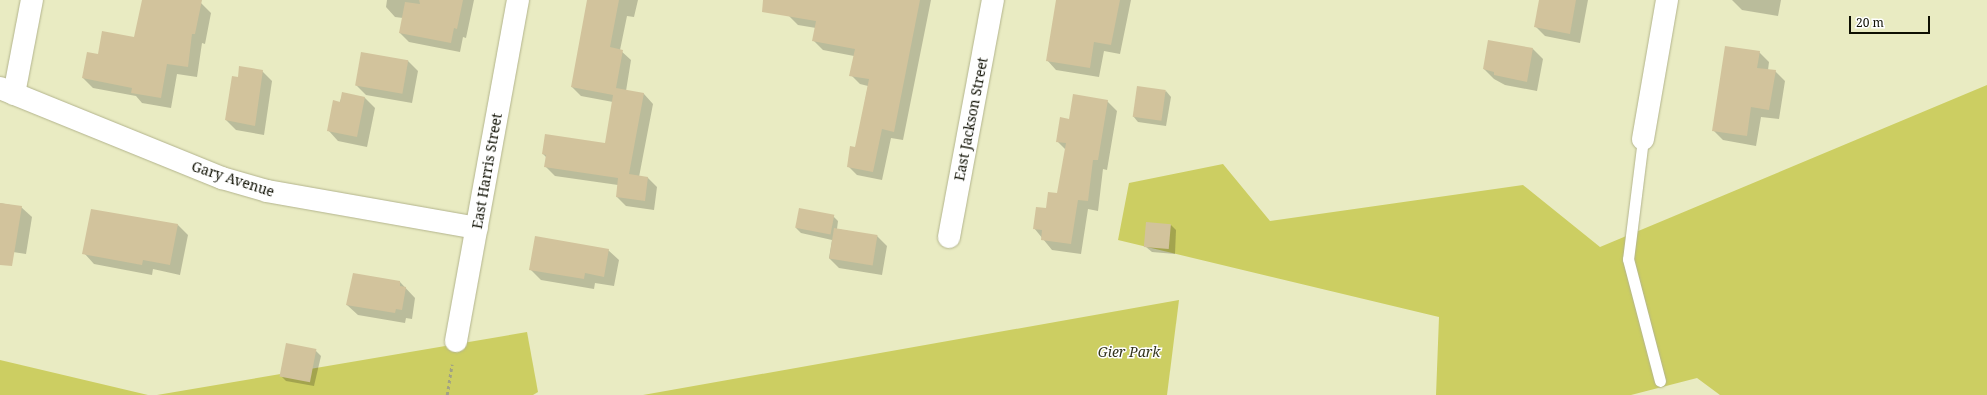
<!DOCTYPE html>
<style>
body{margin:0}
#map{position:relative;width:1987px;height:395px;overflow:hidden;background:#e9ebc2;font-family:"Noto Serif",serif}
div>[style]{position:absolute}
.green>*{inset:0;background:#ccce62}
.shadow>*{inset:0;background:#0003}
.building>*{inset:0;background:#d2c39c;transform-origin:0 0}
.path>*{height:2.5px;margin-top:-1.25px;transform-origin:0;background:repeating-linear-gradient(90deg,#a1a283 0 3px,transparent 0 6px)}
.roads{filter:drop-shadow(0 0 1px #b3b48d) drop-shadow(0 0 1px #b3b48d)}
.lane>*{height:11px;margin:-5.5px;padding:0 5.5px;transform-origin:5.5px;border-radius:5.5px;background:#fff}
.street>*{height:22px;margin:-11px;padding:0 11px;transform-origin:11px;border-radius:11px;background:#fff}
span{translate:-50% -50%;white-space:nowrap;text-align:center;line-height:1.15;-webkit-text-stroke:3px #fff;paint-order:stroke}
.street-label{font-size:14px;color:#0e0f02}
.park-label{font-size:14px;color:#34351d;font-style:italic}
.scale{position:absolute;left:1849px;top:16px;width:81px;height:18px;box-sizing:border-box;border:2px solid #0e0f02;border-top:0;padding-left:5px;font-size:12px;line-height:14px;white-space:nowrap;color:#0e0f02;-webkit-text-stroke:3px #fff;paint-order:stroke}
</style>
<div id="map">
<div class="green">
<div style="clip-path:polygon(1987px 85px,1987px 395px,1720px 395px,1697px 378px,1631px 395px,1436px 395px,1439px 317px,1118px 240px,1129px 183px,1223px 164px,1270px 221px,1523px 185px,1600px 247px)"></div>
<div style="clip-path:polygon(1179px 300px,1167px 395px,643px 395px)"></div>
<div style="clip-path:polygon(527px 332px,538px 392px,533px 395px,157px 395px)"></div>
<div style="clip-path:polygon(0 360px,148px 395px,0 395px)"></div>
</div>
<div class="shadow">
<div style="clip-path:polygon(143px 0,189px 0,201px 3px,211px 13px,205px 44px,202px 43px,197px 77px,177px 74px,171px 108px,142px 103px,136px 96px,93px 88px,83px 78px,98px 55px,135px 38px)"></div>
<div style="clip-path:polygon(387px 0,474px 0,466px 38px,463px 37px,460px 52px,409px 42px,400px 33px,403px 18px,395px 17px,386px 7px)"></div>
<div style="clip-path:polygon(588px 0,638px 0,634px 17px,627px 16px,620px 50px,631px 60px,626px 91px,644px 94px,653px 104px,639px 177px,648px 178px,657px 187px,654px 210px,626px 206px,617px 197px,618px 185px,555px 176px,545px 166px,547px 158px,543px 154px,606px 144px,613px 102px,581px 96px,572px 87px)"></div>
<div style="clip-path:polygon(792px 0,931px 0,903px 140px,891px 138px,882px 180px,857px 175px,848px 166px,856px 148px,868px 86px,860px 84px,851px 75px,854px 56px,823px 50px,813px 40px,816px 28px,798px 25px,789px 16px)"></div>
<div style="clip-path:polygon(1058px 0,1131px 0,1120px 54px,1104px 51px,1099px 77px,1056px 70px,1047px 60px)"></div>
<div style="clip-path:polygon(1540px 0,1588px 0,1580px 43px,1545px 36px,1535px 26px)"></div>
<div style="clip-path:polygon(1732px 0,1781px 0,1778px 16px,1742px 10px)"></div>
<div style="clip-path:polygon(1533px 49px,1543px 59px,1537px 91px,1505px 85px,1494px 79px,1484px 69px)"></div>
<div style="clip-path:polygon(1759px 52px,1769px 62px,1768px 70px,1775px 71px,1785px 81px,1779px 119px,1761px 117px,1756px 146px,1723px 140px,1713px 130px)"></div>
<div style="clip-path:polygon(362px 53px,408px 61px,418px 71px,412px 103px,366px 95px,356px 85px)"></div>
<div style="clip-path:polygon(262px 71px,272px 81px,264px 135px,236px 130px,226px 120px,239px 78px)"></div>
<div style="clip-path:polygon(1166px 91px,1171px 97px,1166px 126px,1138px 122px,1133px 116px)"></div>
<div style="clip-path:polygon(343px 94px,365px 98px,375px 108px,367px 147px,338px 141px,328px 130px)"></div>
<div style="clip-path:polygon(1107px 101px,1117px 111px,1107px 170px,1103px 169px,1098px 211px,1088px 209px,1081px 254px,1052px 250px,1034px 228px,1058px 194px,1066px 150px,1057px 141px,1070px 120px)"></div>
<div style="clip-path:polygon(0 203px,21px 207px,32px 217px,26px 254px,0 250px)"></div>
<div style="clip-path:polygon(833px 216px,838px 221px,837px 229px,877px 236px,887px 246px,882px 275px,839px 268px,829px 258px,832px 240px,801px 233px,796px 228px)"></div>
<div style="clip-path:polygon(178px 225px,188px 235px,180px 275px,153px 269px,152px 275px,94px 264px,84px 253px)"></div>
<div style="clip-path:polygon(1171px 225px,1176px 230px,1175px 254px,1152px 252px,1146px 247px)"></div>
<div style="clip-path:polygon(608px 250px,619px 260px,614px 286px,595px 283px,594px 289px,541px 280px,530px 269px)"></div>
<div style="clip-path:polygon(400px 282px,415px 298px,412px 319px,406px 318px,405px 323px,358px 315px,347px 305px)"></div>
<div style="clip-path:polygon(315px 350px,321px 356px,314px 386px,286px 381px,280px 375px)"></div>
</div>
<div class="building">
<div style="clip-path:polygon(142px 0,202px 0,195px 34px,192px 34px,188px 67px,167px 64px,161px 98px,131px 93px,132px 88px,82px 78px,87px 52px,98px 54px,102px 31px,134px 37px)"></div>
<div style="clip-path:polygon(419px 0,463px 0,457px 29px,454px 28px,451px 43px,399px 33px,405px 2px,420px 4px)"></div>
<div style="clip-path:polygon(587px 0,619px 0,610px 47px,623px 50px,616px 88px,644px 93px,629px 174px,648px 177px,645px 201px,616px 197px,618px 178px,544px 167px,546px 155px,542px 154px,545px 134px,605px 143px,613px 95px,571px 87px)"></div>
<div style="clip-path:polygon(763px 0,920px 0,894px 132px,882px 129px,873px 172px,847px 167px,850px 146px,855px 147px,869px 79px,849px 76px,855px 49px,812px 41px,816px 21px,762px 12px)"></div>
<div style="clip-path:polygon(1056px 0,1120px 0,1111px 45px,1094px 42px,1090px 68px,1046px 61px)"></div>
<div style="clip-path:polygon(1539px 0,1576px 0,1570px 34px,1534px 27px)"></div>
<div style="clip-path:polygon(1488px 40px,1533px 48px,1527px 82px,1494px 75px,1494px 72px,1483px 69px)"></div>
<div style="clip-path:polygon(1725px 46px,1760px 51px,1757px 68px,1776px 70px,1769px 110px,1751px 107px,1747px 136px,1712px 131px)"></div>
<div style="left:361px;top:52px;width:48px;height:34px;rotate:10deg"></div>
<div style="clip-path:polygon(239px 66px,263px 70px,255px 126px,225px 120px,232px 76px,238px 77px)"></div>
<div style="left:1137px;top:86px;width:29px;height:31px;rotate:8deg"></div>
<div style="clip-path:polygon(342px 92px,365px 97px,357px 137px,327px 131px,333px 100px,340px 102px)"></div>
<div style="clip-path:polygon(1073px 94px,1108px 100px,1098px 160px,1093px 160px,1088px 201px,1078px 200px,1071px 244px,1041px 240px,1042px 230px,1033px 229px,1036px 207px,1046px 208px,1048px 192px,1057px 193px,1066px 143px,1056px 142px,1060px 117px,1069px 119px)"></div>
<div style="clip-path:polygon(0 203px,22px 206px,12px 266px,0 265px)"></div>
<div style="left:799px;top:208px;width:36px;height:20px;rotate:11deg"></div>
<div style="clip-path:polygon(91px 209px,178px 224px,170px 265px,143px 260px,142px 265px,82px 254px)"></div>
<div style="left:1146px;top:222px;width:25px;height:25px;rotate:5deg"></div>
<div style="left:834px;top:228px;width:44px;height:31px;rotate:9deg"></div>
<div style="clip-path:polygon(535px 236px,609px 249px,604px 277px,585px 273px,584px 279px,529px 270px)"></div>
<div style="clip-path:polygon(353px 273px,400px 281px,400px 286px,406px 287px,402px 310px,396px 309px,395px 313px,346px 305px)"></div>
<div style="left:286px;top:343px;width:31px;height:34px;rotate:11deg"></div>
</div>
<div class="path">
<div style="left:447px;top:395px;width:31px;rotate:-81deg"></div>
</div>
<div class="roads">
<div class="lane">
<div style="left:1643px;top:139px;width:121px;rotate:97.1deg"></div>
<div style="left:1628px;top:259px;width:126px;rotate:75.3deg"></div>
</div>
<div class="street">
<div style="left:0;top:88px;width:240px;rotate:22.1deg"></div>
<div style="left:222px;top:178px;width:47px;rotate:16.1deg"></div>
<div style="left:267px;top:191px;width:213px;rotate:10deg"></div>
<div style="left:14px;top:94px;width:96px;rotate:-79.2deg"></div>
<div style="left:1643px;top:139px;width:141px;rotate:-80.2deg"></div>
<div style="left:949px;top:237px;width:241px;rotate:-79.5deg"></div>
<div style="left:456px;top:341px;width:347px;rotate:-79.7deg"></div>
</div>
</div>
<div class="street-label">
<span style="left:971px;top:119px;rotate:-79deg">East Jackson Street</span>
<span style="left:487px;top:171px;rotate:-80deg">East Harris Street</span>
<span style="left:233px;top:179px;rotate:18deg">Gary Avenue</span>
</div>
<div class="park-label">
<span style="left:1129px;top:352px">Gier Park</span>
</div>
<div class="scale">20 m</div>
</div>
